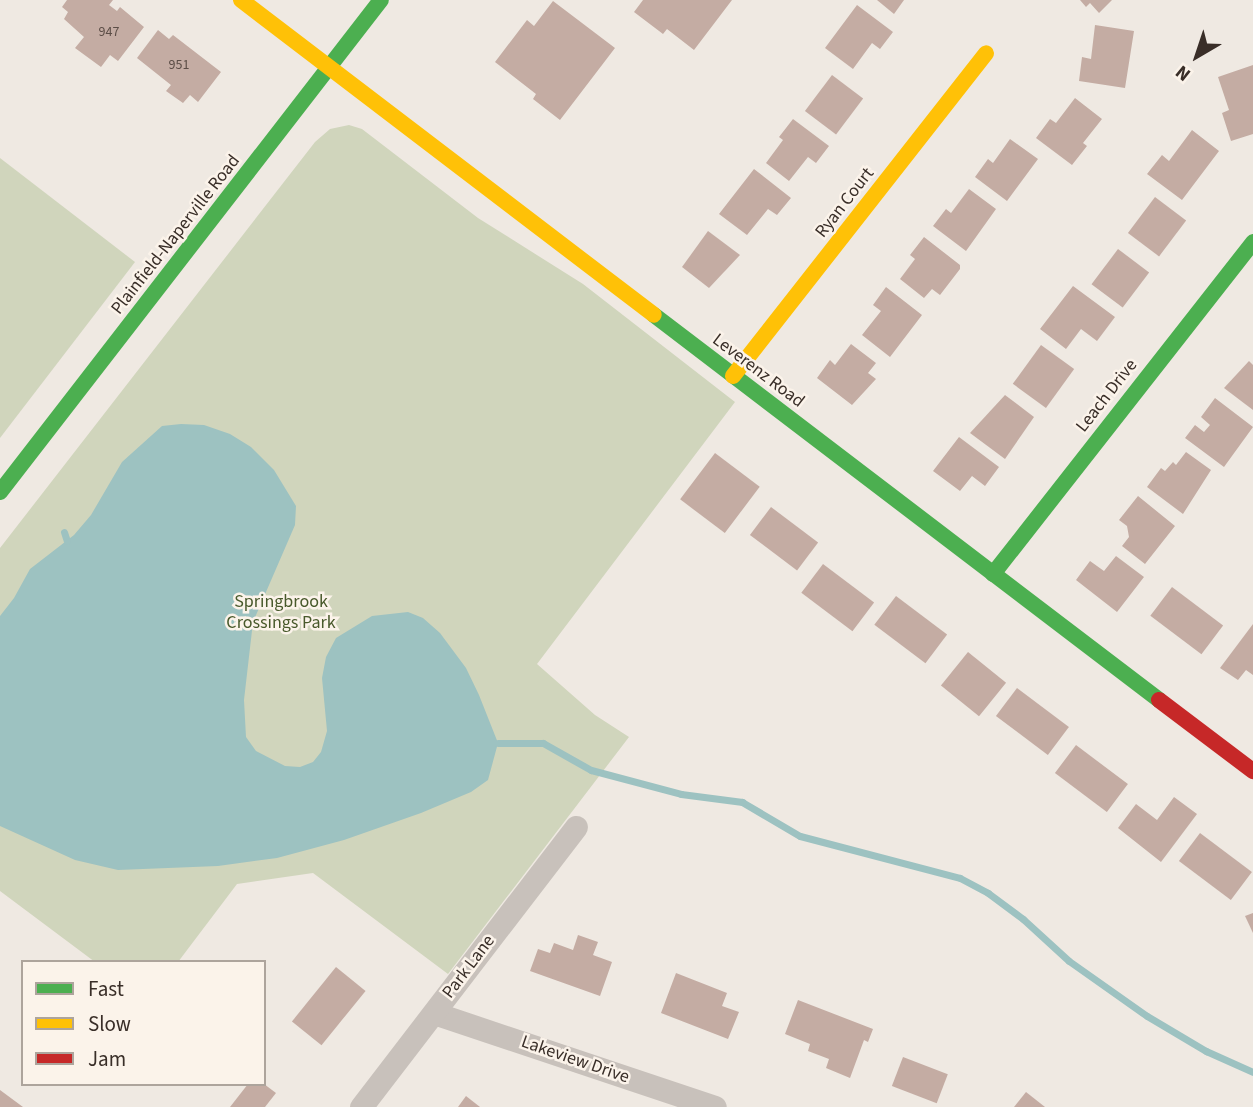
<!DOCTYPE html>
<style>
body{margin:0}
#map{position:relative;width:1253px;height:1107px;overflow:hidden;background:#efe9e2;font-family:"Source Sans 3",sans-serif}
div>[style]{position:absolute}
.green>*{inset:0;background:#d0d5bc}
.water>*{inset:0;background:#9dc2c1}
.stream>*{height:7px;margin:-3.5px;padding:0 3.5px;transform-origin:3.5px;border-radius:3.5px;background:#9dc2c1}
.building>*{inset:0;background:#c4aca3;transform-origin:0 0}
.street>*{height:23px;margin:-11.5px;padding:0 11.5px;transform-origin:11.5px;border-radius:11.5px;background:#c8c1bb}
.fast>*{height:16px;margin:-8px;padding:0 8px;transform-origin:8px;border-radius:8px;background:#4caf50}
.slow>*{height:16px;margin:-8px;padding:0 8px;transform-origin:8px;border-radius:8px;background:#ffc107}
.jam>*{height:16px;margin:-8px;padding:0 8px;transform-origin:8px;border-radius:8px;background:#c62828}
span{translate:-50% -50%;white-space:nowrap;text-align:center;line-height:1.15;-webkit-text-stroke:5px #fbf3ea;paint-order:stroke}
.number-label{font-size:14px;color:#5c4e47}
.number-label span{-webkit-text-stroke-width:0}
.street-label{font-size:18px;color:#392e28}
.park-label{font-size:18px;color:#48592b}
.legend{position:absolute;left:21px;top:960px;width:245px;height:126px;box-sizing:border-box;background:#fbf3ea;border:2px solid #ada49c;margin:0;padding:9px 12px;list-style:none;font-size:21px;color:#392e28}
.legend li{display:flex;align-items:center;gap:14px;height:35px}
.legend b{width:35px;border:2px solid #ada49c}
.north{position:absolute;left:1162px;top:21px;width:70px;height:70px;-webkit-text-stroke:5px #fbf3ea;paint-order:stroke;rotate:219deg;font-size:19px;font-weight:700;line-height:28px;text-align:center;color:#392e28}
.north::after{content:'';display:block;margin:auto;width:24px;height:32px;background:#392e28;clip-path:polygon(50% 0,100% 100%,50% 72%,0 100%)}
</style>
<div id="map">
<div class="green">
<div style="clip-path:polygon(349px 125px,362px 129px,478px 218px,583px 284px,735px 402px,537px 664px,595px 715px,629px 737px,448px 974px,313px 873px,237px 884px,178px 962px,95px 962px,0 891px,0 548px,315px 142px,330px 129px)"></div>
<div style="clip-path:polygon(0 158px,135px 262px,0 438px)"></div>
</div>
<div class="water">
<div style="clip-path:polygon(181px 424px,204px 425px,230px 434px,251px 447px,274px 470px,296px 506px,295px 525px,253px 622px,244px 700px,246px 737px,256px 751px,285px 766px,300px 767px,313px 762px,321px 752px,327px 731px,322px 678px,326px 657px,336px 638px,372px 616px,408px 612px,423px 618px,440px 633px,466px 668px,479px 695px,498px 743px,488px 780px,471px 792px,421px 813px,344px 840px,277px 858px,218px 866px,118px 870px,75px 860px,0 826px,0 616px,14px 598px,30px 569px,74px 535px,91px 515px,122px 462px,162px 426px)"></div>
</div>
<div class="stream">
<div style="left:64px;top:532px;width:9px;rotate:72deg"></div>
<div style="left:498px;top:743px;width:45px"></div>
<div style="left:543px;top:743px;width:55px;rotate:29.4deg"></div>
<div style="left:591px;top:770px;width:93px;rotate:14.9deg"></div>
<div style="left:681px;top:794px;width:62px;rotate:7.5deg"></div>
<div style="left:742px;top:802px;width:67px;rotate:30.4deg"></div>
<div style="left:800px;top:836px;width:165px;rotate:14.7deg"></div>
<div style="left:960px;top:878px;width:32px;rotate:28deg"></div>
<div style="left:988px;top:893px;width:44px;rotate:36.6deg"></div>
<div style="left:1023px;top:919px;width:62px;rotate:42.4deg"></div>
<div style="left:1069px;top:961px;width:95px;rotate:35.2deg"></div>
<div style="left:1147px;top:1016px;width:69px;rotate:30.7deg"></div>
<div style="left:1206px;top:1051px;width:51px;rotate:24.1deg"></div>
</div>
<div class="building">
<div style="clip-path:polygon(67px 0,113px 0,109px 5px,117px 11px,120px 7px,144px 27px,118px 61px,110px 55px,101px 67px,75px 48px,84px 37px,64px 19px,68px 12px,62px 7px)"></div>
<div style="clip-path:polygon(643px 0,732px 0,694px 50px,667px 29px,663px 34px,634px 12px)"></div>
<div style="clip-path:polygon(877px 0,904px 0,894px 14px)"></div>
<div style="clip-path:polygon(1080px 0,1112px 0,1099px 13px,1090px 3px,1086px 7px)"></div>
<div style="clip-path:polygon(553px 1px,615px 48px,560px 120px,533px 99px,536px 94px,495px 62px,527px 20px,534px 26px)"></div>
<div style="clip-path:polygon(857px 5px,893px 32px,880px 49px,872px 43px,853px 69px,825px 48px)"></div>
<div style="clip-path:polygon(1095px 25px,1134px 31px,1125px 88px,1079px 81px,1082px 57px,1091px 59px)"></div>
<div style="clip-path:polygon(158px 30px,169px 39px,173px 35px,221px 72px,198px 102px,190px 95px,183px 103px,166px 91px,171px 85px,137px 58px)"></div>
<div style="clip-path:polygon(1253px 65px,1253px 134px,1231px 141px,1222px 113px,1229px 110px,1218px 77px)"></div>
<div style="left:832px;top:75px;width:39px;height:45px;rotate:37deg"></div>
<div style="clip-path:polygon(1075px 98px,1102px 119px,1083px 143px,1087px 146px,1072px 165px,1036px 138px,1050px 119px,1056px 123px)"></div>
<div style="clip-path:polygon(793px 119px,829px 146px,816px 163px,808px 157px,789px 181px,766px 163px,783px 140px,779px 137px)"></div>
<div style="clip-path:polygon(1192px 130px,1219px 151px,1182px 200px,1147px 174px,1162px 155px,1169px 161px)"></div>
<div style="clip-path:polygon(1010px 139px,1038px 159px,1007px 201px,975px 177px,988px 159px,993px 163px)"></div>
<div style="clip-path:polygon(754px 169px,791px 198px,777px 215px,768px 209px,747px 235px,719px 214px)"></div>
<div style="clip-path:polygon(969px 189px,996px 209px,966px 251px,933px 226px,946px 209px,951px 213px)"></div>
<div style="left:1155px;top:197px;width:39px;height:45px;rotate:37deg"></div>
<div style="clip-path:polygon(708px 231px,740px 255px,709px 288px,682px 267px)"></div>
<div style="clip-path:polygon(924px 237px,960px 265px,960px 269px,940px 295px,932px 289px,924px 298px,900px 279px,915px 259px,910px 255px)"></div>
<div style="left:1118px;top:249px;width:39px;height:44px;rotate:37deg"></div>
<div style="clip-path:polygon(1073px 286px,1115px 317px,1097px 341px,1081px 329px,1066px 349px,1040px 329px)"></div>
<div style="clip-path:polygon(886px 287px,922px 315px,890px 357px,862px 335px,881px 311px,873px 305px)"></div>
<div style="clip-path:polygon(851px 344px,876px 363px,868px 373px,876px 379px,852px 405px,817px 378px,830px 360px,835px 365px)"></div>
<div style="left:1041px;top:345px;width:41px;height:48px;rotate:36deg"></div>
<div style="clip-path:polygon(1249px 361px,1253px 365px,1253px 410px,1224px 388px)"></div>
<div style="clip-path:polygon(1005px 395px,1034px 417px,1005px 459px,970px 433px)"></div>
<div style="clip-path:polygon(1215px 398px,1253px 427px,1224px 467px,1185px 438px,1195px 425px,1204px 432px,1210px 425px,1201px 417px)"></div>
<div style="clip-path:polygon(959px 437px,999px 467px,985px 486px,972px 476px,960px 491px,933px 471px)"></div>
<div style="clip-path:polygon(1186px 452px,1211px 470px,1183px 514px,1147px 487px,1161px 468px,1165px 471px,1173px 462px,1176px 465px)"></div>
<div style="left:715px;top:453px;width:56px;height:58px;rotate:37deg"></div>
<div style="clip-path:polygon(1138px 496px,1175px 526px,1145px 564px,1122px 546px,1129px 537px,1127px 526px,1119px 520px)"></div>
<div style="left:771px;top:507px;width:59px;height:35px;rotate:37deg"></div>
<div style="clip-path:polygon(1116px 556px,1144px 577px,1117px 612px,1076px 580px,1090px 561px,1104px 571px)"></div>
<div style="left:823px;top:564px;width:64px;height:36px;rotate:37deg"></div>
<div style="left:1172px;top:587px;width:64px;height:36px;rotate:37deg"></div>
<div style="left:896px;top:596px;width:64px;height:36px;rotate:37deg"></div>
<div style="clip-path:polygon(1253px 624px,1253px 675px,1246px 670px,1238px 680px,1220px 668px)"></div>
<div style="left:968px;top:652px;width:49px;height:43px;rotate:39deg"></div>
<div style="left:1017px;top:688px;width:65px;height:35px;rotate:37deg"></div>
<div style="left:1076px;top:745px;width:65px;height:35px;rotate:37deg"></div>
<div style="clip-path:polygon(1174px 797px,1197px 814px,1161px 862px,1118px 828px,1136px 804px,1157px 820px)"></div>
<div style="left:1200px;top:833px;width:65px;height:35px;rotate:37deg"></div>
<div style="clip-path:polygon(1253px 913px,1253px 933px,1245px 916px)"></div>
<div style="clip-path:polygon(578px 935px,598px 942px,593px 955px,612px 962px,600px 996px,530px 971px,538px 949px,550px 953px,554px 943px,573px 950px)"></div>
<div style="left:336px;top:967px;width:38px;height:70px;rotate:39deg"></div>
<div style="clip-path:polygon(676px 973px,727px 993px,722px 1006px,739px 1012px,728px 1039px,661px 1013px)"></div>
<div style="clip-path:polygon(798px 1000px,873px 1029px,868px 1042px,864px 1040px,850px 1078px,826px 1068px,829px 1059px,808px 1051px,810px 1044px,785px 1034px)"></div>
<div style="left:903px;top:1057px;width:48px;height:31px;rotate:21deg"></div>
<div style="clip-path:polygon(248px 1084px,264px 1084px,276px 1093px,265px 1107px,230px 1107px)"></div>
<div style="clip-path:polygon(0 1090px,23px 1107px,0 1107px)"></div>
<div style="clip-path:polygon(1026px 1092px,1045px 1107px,1014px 1107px)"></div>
<div style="clip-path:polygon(466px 1096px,480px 1107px,458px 1107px)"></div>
</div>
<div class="street">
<div style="left:434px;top:1013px;width:296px;rotate:18.5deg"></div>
<div style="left:361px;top:1107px;width:353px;rotate:-52.5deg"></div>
</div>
<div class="fast">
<div style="left:654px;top:315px;width:635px;rotate:37.32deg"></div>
<div style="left:0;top:492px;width:622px;rotate:-52.25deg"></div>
<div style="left:993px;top:574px;width:422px;rotate:-51.9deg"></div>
</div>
<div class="slow">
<div style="left:241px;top:0;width:519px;rotate:37.33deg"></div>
<div style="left:733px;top:376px;width:410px;rotate:-51.9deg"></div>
</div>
<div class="jam">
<div style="left:1159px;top:700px;width:118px;rotate:37.1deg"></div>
</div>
<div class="number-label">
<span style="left:109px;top:32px">947</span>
<span style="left:179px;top:65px">951</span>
</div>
<div class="street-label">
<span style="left:845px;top:203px;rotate:-52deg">Ryan Court</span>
<span style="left:176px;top:235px;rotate:-52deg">Plainfield-Naperville Road</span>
<span style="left:758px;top:371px;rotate:37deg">Leverenz Road</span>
<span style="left:1107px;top:396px;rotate:-52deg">Leach Drive</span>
<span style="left:469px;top:967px;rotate:-53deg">Park Lane</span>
<span style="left:575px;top:1060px;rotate:19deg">Lakeview Drive</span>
</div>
<div class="park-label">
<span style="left:281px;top:613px">Springbrook<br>Crossings Park</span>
</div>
<ul class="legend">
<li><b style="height:9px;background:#4caf50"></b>Fast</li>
<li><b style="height:9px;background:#ffc107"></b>Slow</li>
<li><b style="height:9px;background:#c62828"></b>Jam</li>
</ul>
<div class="north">N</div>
</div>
